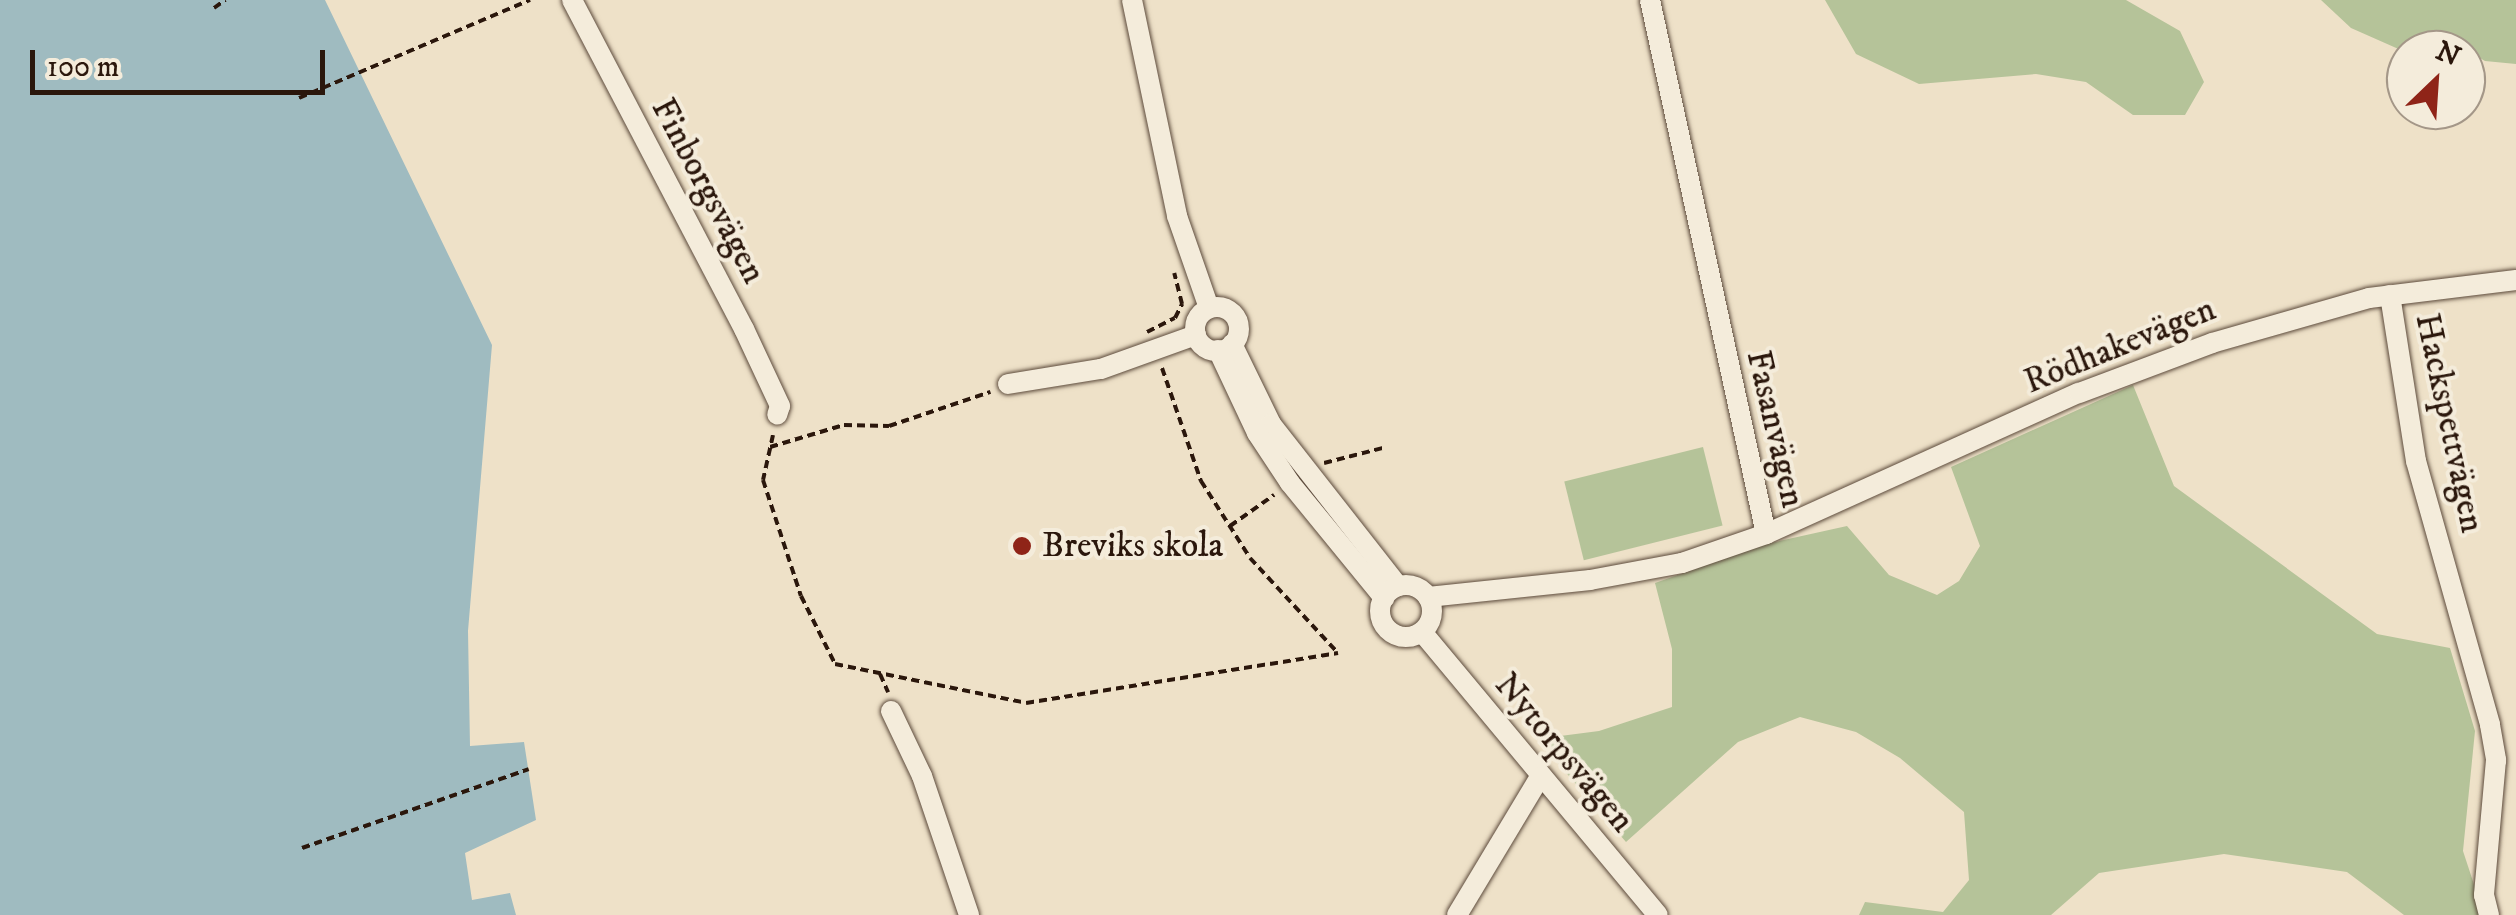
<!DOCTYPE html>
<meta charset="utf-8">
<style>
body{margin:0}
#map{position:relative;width:2516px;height:915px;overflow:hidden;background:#eee1c8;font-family:"IM FELL DW Pica",serif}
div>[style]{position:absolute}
.green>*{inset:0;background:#b5c399;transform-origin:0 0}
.water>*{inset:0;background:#9fbbc0}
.path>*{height:4px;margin-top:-2px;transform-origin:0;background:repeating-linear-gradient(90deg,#2b170c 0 8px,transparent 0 13px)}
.roads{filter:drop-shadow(0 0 2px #5c4a3b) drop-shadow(0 0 2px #5c4a3b)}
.minor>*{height:20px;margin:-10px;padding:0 10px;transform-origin:10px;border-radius:10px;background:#f4ecdb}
.minor>.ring{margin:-10px;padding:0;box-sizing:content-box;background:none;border:20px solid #f4ecdb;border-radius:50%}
.dots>*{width:28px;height:28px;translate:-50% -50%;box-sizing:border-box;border:5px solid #f4ecdb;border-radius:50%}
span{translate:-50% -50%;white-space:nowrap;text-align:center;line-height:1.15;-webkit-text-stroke:8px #f4ecdb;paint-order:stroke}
.street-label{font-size:35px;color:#2b170c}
.poi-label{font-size:35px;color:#2b170c}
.left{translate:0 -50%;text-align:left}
.north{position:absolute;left:2386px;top:30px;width:100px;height:100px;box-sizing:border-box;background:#f4ecdb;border:2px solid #a49788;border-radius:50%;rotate:25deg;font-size:28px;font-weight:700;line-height:40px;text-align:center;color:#2b170c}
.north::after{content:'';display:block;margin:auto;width:35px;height:45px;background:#8f2418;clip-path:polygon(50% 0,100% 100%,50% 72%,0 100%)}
.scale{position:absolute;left:30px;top:50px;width:295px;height:45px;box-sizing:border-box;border:5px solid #2b170c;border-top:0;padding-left:12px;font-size:30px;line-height:35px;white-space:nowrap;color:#2b170c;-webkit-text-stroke:8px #f4ecdb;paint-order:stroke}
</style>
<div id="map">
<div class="green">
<div style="clip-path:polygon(1825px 0,2126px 0,2180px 31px,2204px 82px,2185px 115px,2133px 115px,2086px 82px,2036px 74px,1919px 84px,1856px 54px)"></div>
<div style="clip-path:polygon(2321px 0,2516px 0,2516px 64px,2485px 61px,2466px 50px,2403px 51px,2351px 28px)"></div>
<div style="clip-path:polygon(2133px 385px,2174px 486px,2377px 634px,2450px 648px,2475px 731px,2463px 851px,2484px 915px,2404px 915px,2347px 872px,2224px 854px,2099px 873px,2051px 915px,1859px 915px,1865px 902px,1943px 912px,1969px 880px,1964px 812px,1900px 758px,1856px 732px,1800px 717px,1738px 742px,1626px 842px,1537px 739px,1599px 731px,1672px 707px,1672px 649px,1655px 583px,1766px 544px,1847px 526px,1889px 575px,1937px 595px,1959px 581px,1980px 546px,1951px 467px)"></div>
<div style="left:1703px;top:447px;width:81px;height:143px;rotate:76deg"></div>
</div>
<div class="water">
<div style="clip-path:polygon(0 0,325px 0,492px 345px,468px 631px,470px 746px,524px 742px,536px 820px,465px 853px,472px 900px,510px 893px,516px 915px,0 915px)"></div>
</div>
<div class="path">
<div style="left:214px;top:8px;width:14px;rotate:-36deg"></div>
<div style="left:299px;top:98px;width:251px;rotate:-23deg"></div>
<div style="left:1147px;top:332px;width:31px;rotate:-27deg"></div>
<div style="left:1175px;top:318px;width:16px;rotate:-63deg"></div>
<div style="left:1182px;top:304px;width:32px;rotate:-104deg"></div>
<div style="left:1162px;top:368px;width:120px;rotate:71deg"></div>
<div style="left:1201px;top:481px;width:91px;rotate:57.5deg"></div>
<div style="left:1250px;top:558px;width:129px;rotate:47.2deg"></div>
<div style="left:773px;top:435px;width:46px;rotate:102.5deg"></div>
<div style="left:763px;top:480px;width:122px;rotate:71.9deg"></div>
<div style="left:801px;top:596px;width:76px;rotate:63.4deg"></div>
<div style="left:835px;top:664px;width:195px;rotate:11.5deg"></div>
<div style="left:1026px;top:703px;width:316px;rotate:-9.1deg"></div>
<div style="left:770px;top:447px;width:77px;rotate:-16.6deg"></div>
<div style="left:844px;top:425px;width:45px;rotate:1.3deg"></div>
<div style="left:889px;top:426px;width:107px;rotate:-18.6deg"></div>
<div style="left:1324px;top:463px;width:61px;rotate:-14.3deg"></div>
<div style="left:1230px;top:526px;width:54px;rotate:-35.2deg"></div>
<div style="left:880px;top:674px;width:20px;rotate:66deg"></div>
<div style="left:302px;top:848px;width:240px;rotate:-19.2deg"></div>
</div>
<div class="roads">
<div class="minor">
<div style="left:572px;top:0;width:371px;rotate:62.4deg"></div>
<div style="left:744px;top:329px;width:85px;rotate:64.9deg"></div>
<div style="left:780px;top:406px;width:9px;rotate:108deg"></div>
<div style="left:1132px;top:0;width:221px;rotate:78.2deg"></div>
<div style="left:1177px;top:216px;width:97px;rotate:70.8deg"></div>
<div style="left:2390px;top:295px;width:168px;rotate:81.1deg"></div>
<div style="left:2416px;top:461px;width:274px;rotate:74.3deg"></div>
<div style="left:2490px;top:725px;width:36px;rotate:80deg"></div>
<div style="left:2496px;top:760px;width:136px;rotate:95.1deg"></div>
<div style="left:2484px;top:895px;width:21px;rotate:76deg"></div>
<div class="ring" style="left:1195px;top:307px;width:24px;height:24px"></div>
<div style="left:1232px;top:344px;width:89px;rotate:64deg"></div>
<div style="left:1271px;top:424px;width:206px;rotate:51.9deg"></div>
<div style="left:1218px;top:350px;width:92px;rotate:64.8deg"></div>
<div style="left:1257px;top:433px;width:60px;rotate:56.6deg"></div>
<div style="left:1290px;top:483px;width:149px;rotate:50.7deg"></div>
<div style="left:1008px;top:384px;width:94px;rotate:-9.2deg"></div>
<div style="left:1101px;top:369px;width:101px;rotate:-19.7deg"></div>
<div style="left:1766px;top:534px;width:343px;rotate:-24.3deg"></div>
<div style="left:2079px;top:393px;width:142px;rotate:-20.6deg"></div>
<div style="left:2212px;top:343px;width:163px;rotate:-16deg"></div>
<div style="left:2369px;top:298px;width:148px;rotate:-7deg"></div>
<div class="ring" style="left:1380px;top:585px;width:32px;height:32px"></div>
<div style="left:1428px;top:597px;width:163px;rotate:-6deg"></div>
<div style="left:1590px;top:580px;width:94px;rotate:-10.5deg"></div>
<div style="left:1682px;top:563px;width:89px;rotate:-19deg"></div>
<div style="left:1766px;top:534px;width:546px;rotate:-102.26deg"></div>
<div style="left:1422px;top:632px;width:368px;rotate:50.2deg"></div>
<div style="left:891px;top:711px;width:72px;rotate:64.5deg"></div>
<div style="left:922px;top:776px;width:147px;rotate:71.3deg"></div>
<div style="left:1457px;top:915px;width:161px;rotate:-59deg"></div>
</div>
</div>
<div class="dots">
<div style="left:1022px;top:546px;background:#8f2418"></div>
</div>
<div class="street-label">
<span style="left:708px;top:191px;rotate:62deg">Finborgsvägen</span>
<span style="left:2120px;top:346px;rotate:-22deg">Rödhakevägen</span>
<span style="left:2449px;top:423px;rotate:78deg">Hackspettvägen</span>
<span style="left:1775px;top:429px;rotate:77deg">Fasanvägen</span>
<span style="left:1564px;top:753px;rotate:50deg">Nytorpsvägen</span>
</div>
<div class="poi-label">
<span class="left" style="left:1042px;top:546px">Breviks skola</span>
</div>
<div class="north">N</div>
<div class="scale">100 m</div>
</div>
